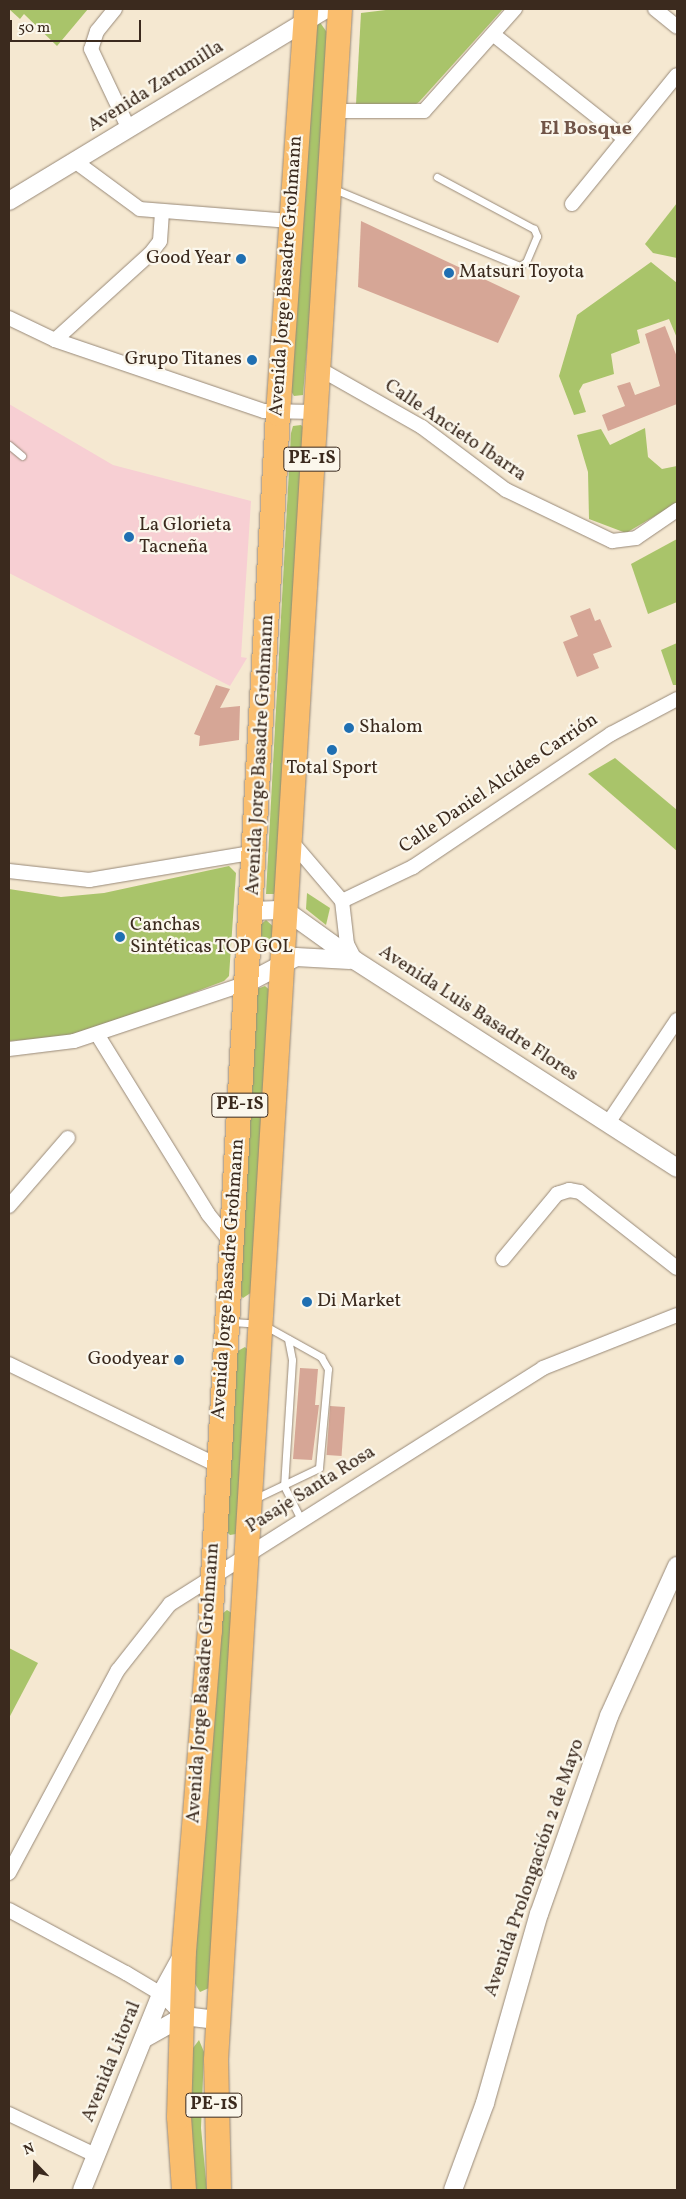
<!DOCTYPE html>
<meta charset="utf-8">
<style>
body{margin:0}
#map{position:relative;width:686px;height:2199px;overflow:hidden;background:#f5e8d1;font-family:Vollkorn,serif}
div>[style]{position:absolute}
.built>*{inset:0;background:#f7cfd3}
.green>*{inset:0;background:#a9c46a}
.building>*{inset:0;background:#d6a696;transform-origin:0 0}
.roads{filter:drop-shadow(0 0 1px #988978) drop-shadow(0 0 1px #988978)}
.service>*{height:7px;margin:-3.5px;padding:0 3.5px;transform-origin:3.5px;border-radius:3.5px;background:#fff}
.minor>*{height:14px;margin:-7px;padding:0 7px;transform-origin:7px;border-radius:7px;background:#fff}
.tertiary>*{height:18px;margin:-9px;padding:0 9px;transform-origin:9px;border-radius:9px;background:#fff}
.trunk>*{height:24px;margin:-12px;padding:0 12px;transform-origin:12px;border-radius:12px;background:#fabe6e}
.dots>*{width:14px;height:14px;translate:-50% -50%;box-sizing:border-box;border:2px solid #fbf7ec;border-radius:50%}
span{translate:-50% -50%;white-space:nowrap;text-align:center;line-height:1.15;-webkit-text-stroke:4.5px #fbf7ec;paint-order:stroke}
.shield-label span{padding:1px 4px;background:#fbf7ec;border:1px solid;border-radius:4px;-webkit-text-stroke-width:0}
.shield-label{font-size:18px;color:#3b2a1e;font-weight:700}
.street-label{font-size:19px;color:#3b2a1e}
.poi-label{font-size:19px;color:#3b2a1e}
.right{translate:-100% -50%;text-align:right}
.left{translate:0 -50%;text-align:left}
.neighbourhood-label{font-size:20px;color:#715548;font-weight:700}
.frame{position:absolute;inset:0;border:10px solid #3b2a1e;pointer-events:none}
.north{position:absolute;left:10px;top:2139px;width:50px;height:50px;-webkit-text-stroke:4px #fbf7ec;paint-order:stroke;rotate:338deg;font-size:14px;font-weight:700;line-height:20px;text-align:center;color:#3b2a1e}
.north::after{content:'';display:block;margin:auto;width:18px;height:22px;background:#3b2a1e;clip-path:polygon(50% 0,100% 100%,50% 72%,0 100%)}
.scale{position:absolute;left:10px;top:20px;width:131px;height:22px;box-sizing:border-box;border:2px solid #3b2a1e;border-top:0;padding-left:6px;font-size:15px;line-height:18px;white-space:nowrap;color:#3b2a1e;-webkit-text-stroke:4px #fbf7ec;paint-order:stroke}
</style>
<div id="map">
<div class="built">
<div style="clip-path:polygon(9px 404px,113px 465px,251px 501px,241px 657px,247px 658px,230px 686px,9px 573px)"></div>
</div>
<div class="green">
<div style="clip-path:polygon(9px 9px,88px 9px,57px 46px,24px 14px,20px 19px)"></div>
<div style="clip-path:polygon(394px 9px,503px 9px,419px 102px,410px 108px,356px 104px,361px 13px)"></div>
<div style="clip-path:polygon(319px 21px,333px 41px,303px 395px,294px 396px,289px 388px,312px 37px)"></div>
<div style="clip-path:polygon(677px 203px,677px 258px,653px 253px,645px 244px)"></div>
<div style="clip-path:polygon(651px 262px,677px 283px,677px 338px,669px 319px,637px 330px,640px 343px,611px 354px,614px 374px,583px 384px,579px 391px,586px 412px,574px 415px,559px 376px,577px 315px)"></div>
<div style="clip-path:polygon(301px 425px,306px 430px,277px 887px,274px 894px,266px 894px,291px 433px,293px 426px)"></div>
<div style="clip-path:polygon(645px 428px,648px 457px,662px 469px,677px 466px,677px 503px,626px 533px,589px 519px,588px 472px,577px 435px,601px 429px,610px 445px)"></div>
<div style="clip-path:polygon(677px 539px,677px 602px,648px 614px,631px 564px)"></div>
<div style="clip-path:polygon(677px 643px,677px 685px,673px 685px,661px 650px)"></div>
<div style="clip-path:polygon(615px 758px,677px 810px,677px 851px,588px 774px)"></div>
<div style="clip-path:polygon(229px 866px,236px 873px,229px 976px,224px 981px,78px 1036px,9px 1041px,9px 889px,61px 897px,104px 893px)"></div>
<div style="clip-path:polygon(307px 893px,330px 908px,326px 925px,306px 909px)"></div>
<div style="clip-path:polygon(266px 920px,275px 928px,275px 946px,269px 950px,259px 943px,259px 926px)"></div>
<div style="clip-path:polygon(265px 986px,272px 992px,255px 1290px,243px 1298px,237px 1292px,257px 989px)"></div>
<div style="clip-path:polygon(245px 1347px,251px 1353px,236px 1534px,230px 1535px,225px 1530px,236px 1352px)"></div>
<div style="clip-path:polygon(227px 1610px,235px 1615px,209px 1988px,200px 1992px,194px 1982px,218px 1617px)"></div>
<div style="clip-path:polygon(9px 1648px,38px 1663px,9px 1718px)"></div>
<div style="clip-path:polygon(199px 2040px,204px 2052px,201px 2128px,207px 2190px,194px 2190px,190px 2129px,193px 2048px)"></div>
</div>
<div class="building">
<div style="clip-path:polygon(361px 221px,520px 296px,498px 343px,358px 287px)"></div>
<div style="clip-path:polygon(665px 326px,677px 357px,677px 404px,608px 431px,602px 415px,625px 406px,617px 386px,630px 382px,635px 395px,660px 386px,645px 334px)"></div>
<div style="clip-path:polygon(590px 608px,595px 621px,600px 619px,612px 647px,593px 654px,599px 668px,577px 677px,563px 642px,578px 636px,570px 616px)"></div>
<div style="clip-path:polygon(216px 685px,230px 689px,220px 708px,240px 706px,239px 740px,199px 746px,200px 736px,194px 734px)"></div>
<div style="clip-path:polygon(300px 1368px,318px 1369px,315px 1405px,319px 1405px,312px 1460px,293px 1459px)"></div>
<div style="left:330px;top:1406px;width:15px;height:49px;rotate:4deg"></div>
</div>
<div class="roads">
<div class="service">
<div style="left:334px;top:189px;width:201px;rotate:22.5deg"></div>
<div style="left:520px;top:266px;width:7px;rotate:-34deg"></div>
<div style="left:526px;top:262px;width:28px;rotate:-67deg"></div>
<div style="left:537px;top:236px;width:8px;rotate:-113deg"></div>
<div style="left:534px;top:229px;width:110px;rotate:-151.8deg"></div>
<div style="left:9px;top:445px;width:17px;rotate:40deg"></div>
<div style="left:232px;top:1322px;width:30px;rotate:4deg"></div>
<div style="left:262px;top:1324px;width:68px;rotate:29.2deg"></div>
<div style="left:321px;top:1357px;width:14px;rotate:60deg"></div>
<div style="left:328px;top:1369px;width:99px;rotate:95.2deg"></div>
<div style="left:319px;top:1468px;width:72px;rotate:154.5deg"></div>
<div style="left:288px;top:1339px;width:21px;rotate:79deg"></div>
<div style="left:292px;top:1360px;width:126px;rotate:93.6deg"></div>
<div style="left:284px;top:1486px;width:36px;rotate:63deg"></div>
</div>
<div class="minor">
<div style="left:115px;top:9px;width:28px;rotate:129deg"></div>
<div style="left:97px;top:31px;width:19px;rotate:108deg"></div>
<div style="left:91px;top:49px;width:89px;rotate:64.6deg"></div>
<div style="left:655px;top:9px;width:28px;rotate:39deg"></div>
<div style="left:494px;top:35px;width:167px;rotate:38.4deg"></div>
<div style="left:334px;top:111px;width:90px"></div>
<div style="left:424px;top:111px;width:137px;rotate:-48.3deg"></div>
<div style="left:76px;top:162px;width:79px;rotate:36.3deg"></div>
<div style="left:140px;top:209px;width:150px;rotate:4.6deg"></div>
<div style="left:572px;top:204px;width:166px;rotate:-50.9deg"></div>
<div style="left:9px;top:318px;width:51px;rotate:25.6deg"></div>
<div style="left:55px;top:340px;width:221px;rotate:18.8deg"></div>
<div style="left:264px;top:411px;width:51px;rotate:1.1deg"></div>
<div style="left:55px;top:340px;width:128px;rotate:-42.2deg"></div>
<div style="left:150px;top:254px;width:16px;rotate:-52deg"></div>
<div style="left:160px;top:241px;width:27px;rotate:-86deg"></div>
<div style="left:318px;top:368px;width:120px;rotate:29.6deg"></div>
<div style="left:422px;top:427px;width:105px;rotate:36.9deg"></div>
<div style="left:506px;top:490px;width:118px;rotate:25.7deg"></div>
<div style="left:612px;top:541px;width:24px;rotate:-7deg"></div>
<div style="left:636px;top:538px;width:50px;rotate:-34.3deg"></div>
<div style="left:291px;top:841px;width:79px;rotate:49.6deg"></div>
<div style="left:342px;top:901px;width:43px;rotate:83.4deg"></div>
<div style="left:347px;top:944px;width:18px;rotate:63deg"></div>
<div style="left:9px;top:871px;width:81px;rotate:6.4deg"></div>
<div style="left:89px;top:880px;width:169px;rotate:-9.5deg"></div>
<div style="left:342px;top:901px;width:79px;rotate:-25.6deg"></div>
<div style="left:413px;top:867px;width:239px;rotate:-33.9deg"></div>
<div style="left:611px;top:734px;width:75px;rotate:-27.9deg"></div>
<div style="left:97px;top:1034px;width:211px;rotate:58.3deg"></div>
<div style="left:208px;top:1214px;width:36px;rotate:51deg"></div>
<div style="left:9px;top:1049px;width:65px;rotate:-7deg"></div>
<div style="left:74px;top:1041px;width:182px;rotate:-18.5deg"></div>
<div style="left:608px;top:1123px;width:124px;rotate:-56.2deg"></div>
<div style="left:9px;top:1206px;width:90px;rotate:-49.1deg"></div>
<div style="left:503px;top:1259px;width:85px;rotate:-50.3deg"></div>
<div style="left:557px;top:1194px;width:13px;rotate:-18deg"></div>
<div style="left:569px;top:1190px;width:11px;rotate:10deg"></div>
<div style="left:580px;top:1192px;width:123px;rotate:38.1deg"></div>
<div style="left:9px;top:1364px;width:231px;rotate:25.9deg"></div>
<div style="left:9px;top:1873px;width:230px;rotate:-61.8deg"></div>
<div style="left:118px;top:1670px;width:84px;rotate:-51.8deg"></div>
<div style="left:170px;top:1604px;width:441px;rotate:-32.3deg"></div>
<div style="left:543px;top:1368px;width:144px;rotate:-21.6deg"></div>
<div style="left:9px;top:1910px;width:133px;rotate:28.3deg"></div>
<div style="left:126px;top:1973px;width:41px;rotate:31deg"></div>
<div style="left:161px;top:1994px;width:30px;rotate:44deg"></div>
<div style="left:9px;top:2114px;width:98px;rotate:25.5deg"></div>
</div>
<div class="tertiary">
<div style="left:9px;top:201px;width:371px;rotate:-31.2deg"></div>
<div style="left:252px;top:911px;width:33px;rotate:-2deg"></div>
<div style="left:285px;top:910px;width:87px;rotate:35.7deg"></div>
<div style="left:356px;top:961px;width:382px;rotate:32.8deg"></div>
<div style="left:247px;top:983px;width:55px;rotate:-28deg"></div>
<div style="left:296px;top:957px;width:54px;rotate:3.2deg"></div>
<div style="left:145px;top:2038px;width:45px;rotate:-29.4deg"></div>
<div style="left:184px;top:2016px;width:35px;rotate:7deg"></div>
<div style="left:82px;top:2190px;width:211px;rotate:-68deg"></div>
<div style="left:161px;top:1994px;width:43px;rotate:-61.1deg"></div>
<div style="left:453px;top:2190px;width:93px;rotate:-69.8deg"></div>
<div style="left:485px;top:2103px;width:197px;rotate:-74.1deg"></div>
<div style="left:539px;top:1914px;width:210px;rotate:-70.5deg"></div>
<div style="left:609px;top:1716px;width:165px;rotate:-65.6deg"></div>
</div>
<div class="trunk">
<div style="left:184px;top:2190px;width:73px;rotate:-93.9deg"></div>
<div style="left:179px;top:2117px;width:166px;rotate:-88.3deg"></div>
<div style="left:184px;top:1951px;width:322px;rotate:-85.4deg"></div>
<div style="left:210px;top:1630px;width:1218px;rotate:-86.8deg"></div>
<div style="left:278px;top:414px;width:406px;rotate:-86deg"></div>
<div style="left:219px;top:2190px;width:130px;rotate:-91.3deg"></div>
<div style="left:216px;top:2060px;width:2055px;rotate:-86.54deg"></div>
</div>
</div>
<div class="dots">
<div style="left:241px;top:259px;background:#1f6fb2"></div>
<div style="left:449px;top:273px;background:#1f6fb2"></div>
<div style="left:252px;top:360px;background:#1f6fb2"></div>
<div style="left:129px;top:537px;background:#1f6fb2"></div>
<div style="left:349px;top:728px;background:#1f6fb2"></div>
<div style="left:332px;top:750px;background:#1f6fb2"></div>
<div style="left:120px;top:937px;background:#1f6fb2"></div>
<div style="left:307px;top:1302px;background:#1f6fb2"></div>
<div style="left:179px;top:1360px;background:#1f6fb2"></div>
</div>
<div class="shield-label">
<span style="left:312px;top:459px">PE-1S</span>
<span style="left:240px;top:1105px">PE-1S</span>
<span style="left:214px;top:2105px">PE-1S</span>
</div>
<div class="street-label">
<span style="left:156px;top:87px;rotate:-32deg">Avenida Zarumilla</span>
<span style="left:287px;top:276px;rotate:-86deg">Avenida Jorge Basadre Grohmann</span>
<span style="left:455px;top:431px;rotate:34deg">Calle Ancieto Ibarra</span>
<span style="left:261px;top:755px;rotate:-87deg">Avenida Jorge Basadre Grohmann</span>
<span style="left:499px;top:784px;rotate:-34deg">Calle Daniel Alcídes Carrión</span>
<span style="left:478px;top:1014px;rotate:33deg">Avenida Luis Basadre Flores</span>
<span style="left:229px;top:1279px;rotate:-86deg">Avenida Jorge Basadre Grohmann</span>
<span style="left:311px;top:1490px;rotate:-32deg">Pasaje Santa Rosa</span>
<span style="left:204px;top:1683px;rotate:-86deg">Avenida Jorge Basadre Grohmann</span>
<span style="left:535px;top:1868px;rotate:-71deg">Avenida Prolongación 2 de Mayo</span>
<span style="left:112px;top:2062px;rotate:-68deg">Avenida Litoral</span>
</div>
<div class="poi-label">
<span class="right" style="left:231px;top:259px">Good Year</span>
<span class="left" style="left:459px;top:273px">Matsuri Toyota</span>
<span class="right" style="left:242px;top:360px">Grupo Titanes</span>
<span class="left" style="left:139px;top:537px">La Glorieta<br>Tacneña</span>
<span class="left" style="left:359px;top:728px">Shalom</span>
<span style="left:332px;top:769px">Total Sport</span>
<span class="left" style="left:130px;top:937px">Canchas<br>Sintéticas TOP GOL</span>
<span class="left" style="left:317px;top:1302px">Di Market</span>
<span class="right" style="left:169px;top:1360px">Goodyear</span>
</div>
<div class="neighbourhood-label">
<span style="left:586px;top:129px">El Bosque</span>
</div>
<div class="frame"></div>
<div class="north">N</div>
<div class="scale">50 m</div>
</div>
